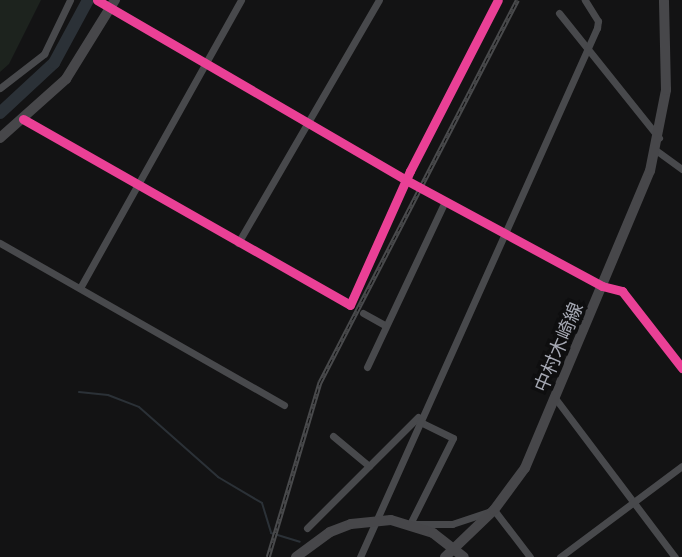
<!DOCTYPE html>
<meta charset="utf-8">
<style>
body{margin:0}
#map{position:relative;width:682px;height:557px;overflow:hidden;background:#131314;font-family:Commissioner,"Noto Sans JP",sans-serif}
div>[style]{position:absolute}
.green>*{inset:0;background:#1d231e}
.stream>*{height:2px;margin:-1px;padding:0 1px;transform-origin:1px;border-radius:1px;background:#2b3137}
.river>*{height:12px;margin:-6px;padding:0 6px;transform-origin:6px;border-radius:6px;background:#2b3137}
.street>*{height:7px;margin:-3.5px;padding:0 3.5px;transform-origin:3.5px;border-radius:3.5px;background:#48494c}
.secondary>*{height:10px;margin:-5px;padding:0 5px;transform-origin:5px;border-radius:5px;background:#47474a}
.rail>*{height:4.5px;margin-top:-2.25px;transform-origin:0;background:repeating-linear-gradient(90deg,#0e0e0f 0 5px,#494a4c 0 10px);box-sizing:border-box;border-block:2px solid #494a4c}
.cycleway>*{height:9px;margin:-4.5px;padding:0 4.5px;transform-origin:4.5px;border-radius:4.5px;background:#ea4096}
span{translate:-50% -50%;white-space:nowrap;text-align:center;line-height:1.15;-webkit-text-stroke:7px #0e0e0f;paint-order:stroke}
.street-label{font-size:19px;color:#a5a8b3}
</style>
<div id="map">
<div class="green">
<div style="clip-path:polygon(0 0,41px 0,9px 64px,0 72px)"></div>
</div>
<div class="stream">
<div style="left:79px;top:392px;width:29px;rotate:6deg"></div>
<div style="left:108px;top:395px;width:33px;rotate:21deg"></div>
<div style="left:139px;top:407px;width:106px;rotate:41.5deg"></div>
<div style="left:218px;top:477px;width:51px;rotate:30.6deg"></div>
<div style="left:262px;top:503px;width:31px;rotate:73deg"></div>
<div style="left:271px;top:533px;width:30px;rotate:17deg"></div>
</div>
<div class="river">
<div style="left:0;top:113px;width:74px;rotate:-42.8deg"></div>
<div style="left:54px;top:63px;width:72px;rotate:-61.6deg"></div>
</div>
<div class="street">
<div style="left:97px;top:0;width:358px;rotate:30.2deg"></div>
<div style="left:406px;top:180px;width:223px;rotate:28.4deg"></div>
<div style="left:602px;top:286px;width:21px;rotate:14deg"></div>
<div style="left:622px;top:291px;width:98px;rotate:52.1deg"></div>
<div style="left:559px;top:13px;width:160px;rotate:51.3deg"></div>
<div style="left:0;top:88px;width:56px;rotate:-37.7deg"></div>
<div style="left:44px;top:54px;width:60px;rotate:-64.3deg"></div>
<div style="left:23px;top:119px;width:376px;rotate:29.6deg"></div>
<div style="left:350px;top:305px;width:147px;rotate:-65.9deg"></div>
<div style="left:410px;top:171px;width:192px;rotate:-62.8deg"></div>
<div style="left:657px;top:151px;width:31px;rotate:36deg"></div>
<div style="left:0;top:243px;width:327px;rotate:29.7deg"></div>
<div style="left:238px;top:243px;width:281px;rotate:-59.9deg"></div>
<div style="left:80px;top:288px;width:330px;rotate:-60.8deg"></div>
<div style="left:363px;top:313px;width:26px;rotate:29deg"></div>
<div style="left:367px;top:367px;width:183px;rotate:-64.8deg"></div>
<div style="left:555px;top:398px;width:199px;rotate:53deg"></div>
<div style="left:333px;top:436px;width:47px;rotate:39.8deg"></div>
<div style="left:410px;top:524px;width:96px;rotate:-63.4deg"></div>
<div style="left:453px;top:438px;width:39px;rotate:-154deg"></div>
<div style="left:411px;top:524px;width:41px"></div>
<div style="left:452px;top:524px;width:44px;rotate:-18.4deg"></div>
<div style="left:494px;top:510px;width:59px;rotate:52.5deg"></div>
<div style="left:307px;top:528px;width:157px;rotate:-45deg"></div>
<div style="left:360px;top:557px;width:580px;rotate:-65.87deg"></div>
<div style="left:597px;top:28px;width:7px;rotate:-82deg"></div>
<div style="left:598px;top:21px;width:25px;rotate:-122deg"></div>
<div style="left:560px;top:557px;width:152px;rotate:-36.7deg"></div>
</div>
<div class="secondary">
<div style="left:0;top:138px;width:89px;rotate:-41.8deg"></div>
<div style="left:66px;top:79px;width:93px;rotate:-58.2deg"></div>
<div style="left:296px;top:557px;width:42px;rotate:-36.3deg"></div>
<div style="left:330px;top:532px;width:22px;rotate:-21deg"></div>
<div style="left:351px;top:524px;width:40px;rotate:-5.7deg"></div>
<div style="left:391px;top:520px;width:44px;rotate:17.2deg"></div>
<div style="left:433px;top:533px;width:39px;rotate:38deg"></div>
<div style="left:445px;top:557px;width:68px;rotate:-43.8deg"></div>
<div style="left:494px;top:510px;width:52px;rotate:-53.6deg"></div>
<div style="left:525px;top:468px;width:322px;rotate:-67.2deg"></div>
<div style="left:650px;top:171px;width:83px;rotate:-78.8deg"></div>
<div style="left:666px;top:90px;width:90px;rotate:-91.3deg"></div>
</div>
<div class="rail">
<div style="left:268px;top:557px;width:183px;rotate:-73.5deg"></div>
<div style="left:320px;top:382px;width:430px;rotate:-62.7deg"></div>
</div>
<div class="cycleway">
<div style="left:97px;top:0;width:358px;rotate:30.2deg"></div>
<div style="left:406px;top:180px;width:223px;rotate:28.4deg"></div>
<div style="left:602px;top:286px;width:21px;rotate:14deg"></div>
<div style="left:622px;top:291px;width:98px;rotate:52.1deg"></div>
<div style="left:23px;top:119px;width:376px;rotate:29.6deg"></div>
<div style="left:350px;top:305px;width:147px;rotate:-65.9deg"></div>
<div style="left:410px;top:171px;width:192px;rotate:-62.8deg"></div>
</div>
<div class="street-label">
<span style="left:558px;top:347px;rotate:-67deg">中村木崎線</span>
</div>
</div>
